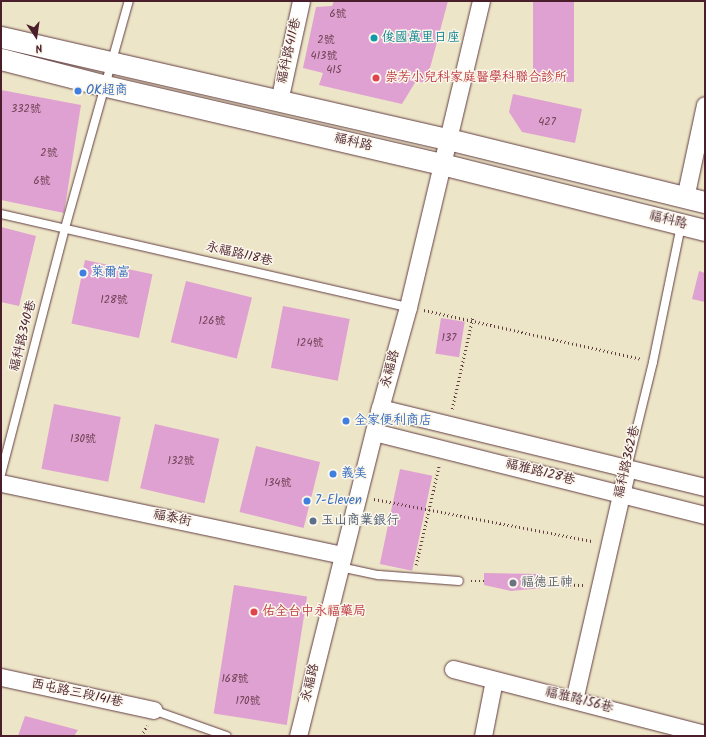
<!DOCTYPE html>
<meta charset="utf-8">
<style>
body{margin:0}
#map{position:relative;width:706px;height:737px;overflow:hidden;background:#ede5c7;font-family:Kalam,"LXGW WenKai TC",sans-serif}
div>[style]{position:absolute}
.building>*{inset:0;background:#dfa1d1;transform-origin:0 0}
.path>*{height:2.5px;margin-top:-1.25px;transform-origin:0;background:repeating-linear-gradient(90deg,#623d42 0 1px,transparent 0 4px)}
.roads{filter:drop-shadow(0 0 1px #623d42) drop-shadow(0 0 1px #623d42)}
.service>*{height:8px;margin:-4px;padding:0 4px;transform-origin:4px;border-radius:4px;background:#fff}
.minor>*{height:17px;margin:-8.5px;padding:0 8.5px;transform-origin:8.5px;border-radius:8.5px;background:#fff}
.tertiary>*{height:21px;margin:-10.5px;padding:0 10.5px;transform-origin:10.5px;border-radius:10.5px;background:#fff}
.dots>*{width:11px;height:11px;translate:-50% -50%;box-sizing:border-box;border:2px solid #fbf7ec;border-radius:50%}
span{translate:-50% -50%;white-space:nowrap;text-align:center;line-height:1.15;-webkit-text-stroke:3px #fbf7ec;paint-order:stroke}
.number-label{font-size:11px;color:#6f4054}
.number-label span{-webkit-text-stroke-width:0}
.culture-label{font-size:13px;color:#0d838f}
.left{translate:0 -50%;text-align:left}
.street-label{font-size:13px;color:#4a1f2b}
.health-label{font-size:13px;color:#be3a42}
.shop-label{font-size:13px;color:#366cbe}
.service-label{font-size:13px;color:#4e5e75}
.worship-label{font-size:13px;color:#5b616d}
.frame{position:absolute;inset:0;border:2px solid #4a1f2b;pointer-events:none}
.north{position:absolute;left:16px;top:16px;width:40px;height:40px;-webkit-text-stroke:3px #fbf7ec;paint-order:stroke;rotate:167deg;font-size:11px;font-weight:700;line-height:16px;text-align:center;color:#4a1f2b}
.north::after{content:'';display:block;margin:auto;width:14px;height:18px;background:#4a1f2b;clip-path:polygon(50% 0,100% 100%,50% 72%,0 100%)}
</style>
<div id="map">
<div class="building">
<div style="clip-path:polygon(334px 1px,448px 1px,426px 83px,416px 81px,402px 104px,319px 85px,323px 73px,303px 68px,316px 7px,332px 6px)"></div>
<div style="left:533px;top:1px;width:41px;height:81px"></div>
<div style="clip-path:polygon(1px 90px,81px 105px,64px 213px,1px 200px)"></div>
<div style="clip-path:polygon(513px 94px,582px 109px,575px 143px,522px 132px,509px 112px)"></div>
<div style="clip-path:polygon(1px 227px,36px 236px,19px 306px,1px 302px)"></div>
<div style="left:85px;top:260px;width:69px;height:65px;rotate:12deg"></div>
<div style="clip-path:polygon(699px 271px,705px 273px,705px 302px,692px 299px)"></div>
<div style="left:186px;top:281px;width:68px;height:63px;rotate:14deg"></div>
<div style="left:283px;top:306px;width:68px;height:63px;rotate:11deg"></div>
<div style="left:441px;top:318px;width:24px;height:36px;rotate:9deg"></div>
<div style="left:54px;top:404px;width:68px;height:66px;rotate:11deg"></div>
<div style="left:155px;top:424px;width:66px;height:66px;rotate:13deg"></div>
<div style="left:256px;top:446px;width:66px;height:68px;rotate:14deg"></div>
<div style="left:400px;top:469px;width:33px;height:97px;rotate:12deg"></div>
<div style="clip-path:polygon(484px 573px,542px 574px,542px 588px,511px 591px,484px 585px)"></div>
<div style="left:234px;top:585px;width:74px;height:130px;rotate:9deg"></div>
<div style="clip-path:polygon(25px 716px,78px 730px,74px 736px,18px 736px)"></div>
</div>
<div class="path">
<div style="left:424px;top:310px;width:222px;rotate:12.7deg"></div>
<div style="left:452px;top:409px;width:95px;rotate:-77.3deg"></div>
<div style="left:374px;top:499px;width:223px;rotate:10.9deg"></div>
<div style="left:416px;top:565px;width:103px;rotate:-77deg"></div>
<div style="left:471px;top:581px;width:13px"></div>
<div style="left:542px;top:584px;width:41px;rotate:1.4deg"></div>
<div style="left:141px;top:736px;width:12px;rotate:-59deg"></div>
</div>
<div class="roads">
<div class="service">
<div style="left:1px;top:214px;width:417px;rotate:12.9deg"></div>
<div style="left:627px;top:468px;width:109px;rotate:-76.2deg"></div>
<div style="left:653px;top:362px;width:140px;rotate:-78.4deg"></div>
<div style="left:1px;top:474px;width:254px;rotate:-75.4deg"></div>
<div style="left:65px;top:228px;width:236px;rotate:-74.3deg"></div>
<div style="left:340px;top:567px;width:40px;rotate:12deg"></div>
<div style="left:379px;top:575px;width:80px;rotate:4.3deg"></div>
<div style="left:153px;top:710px;width:78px;rotate:19.4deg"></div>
</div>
<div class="minor">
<div style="left:279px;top:101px;width:102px;rotate:-77.6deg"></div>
<div style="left:685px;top:198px;width:95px;rotate:-77.9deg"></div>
<div style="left:380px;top:408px;width:334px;rotate:13.7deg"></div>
<div style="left:374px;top:432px;width:341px;rotate:14.1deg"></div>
<div style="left:1px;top:483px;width:349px;rotate:11.9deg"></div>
<div style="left:453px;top:669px;width:260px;rotate:14.5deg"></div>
<div style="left:1px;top:677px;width:156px;rotate:12.2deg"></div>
<div style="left:574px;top:700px;width:238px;rotate:-77.1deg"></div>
<div style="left:298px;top:736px;width:338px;rotate:-76deg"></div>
<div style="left:380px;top:408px;width:105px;rotate:-74.5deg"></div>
<div style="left:408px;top:307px;width:315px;rotate:-76.6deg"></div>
<div style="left:483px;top:736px;width:57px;rotate:-78.9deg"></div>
</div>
<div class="tertiary">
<div style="left:1px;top:37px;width:458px;rotate:12.9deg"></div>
<div style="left:448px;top:139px;width:265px;rotate:13.8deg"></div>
<div style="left:1px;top:59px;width:108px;rotate:14.4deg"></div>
<div style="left:106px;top:86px;width:345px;rotate:13.1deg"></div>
<div style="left:442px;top:164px;width:271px;rotate:14.1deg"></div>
</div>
</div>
<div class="dots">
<div style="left:374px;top:38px;background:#0f9aa8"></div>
<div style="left:376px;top:78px;background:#e0444e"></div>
<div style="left:78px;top:91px;background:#3f7fe0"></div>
<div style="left:83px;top:273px;background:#3f7fe0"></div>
<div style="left:346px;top:421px;background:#3f7fe0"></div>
<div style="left:333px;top:474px;background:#3f7fe0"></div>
<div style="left:307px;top:501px;background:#3f7fe0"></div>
<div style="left:313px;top:521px;background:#5c6f8a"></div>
<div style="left:513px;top:583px;background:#6b7280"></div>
<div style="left:254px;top:612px;background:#e0444e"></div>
</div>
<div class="number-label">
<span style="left:338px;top:14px">6號</span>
<span style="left:326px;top:40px">2號</span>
<span style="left:324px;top:56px">413號</span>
<span style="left:334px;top:70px">415</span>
<span style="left:26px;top:109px">332號</span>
<span style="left:547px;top:122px">427</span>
<span style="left:49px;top:153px">2號</span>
<span style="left:42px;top:181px">6號</span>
<span style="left:114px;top:300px">128號</span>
<span style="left:212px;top:321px">126號</span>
<span style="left:449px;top:338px">137</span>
<span style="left:310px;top:343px">124號</span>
<span style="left:83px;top:439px">130號</span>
<span style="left:181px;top:461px">132號</span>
<span style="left:278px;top:483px">134號</span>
<span style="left:235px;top:679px">168號</span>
<span style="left:248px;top:701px">170號</span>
</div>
<div class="culture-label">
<span class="left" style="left:382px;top:38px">俊國萬里日座</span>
</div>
<div class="street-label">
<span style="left:290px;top:51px;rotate:-77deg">福科路411巷</span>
<span style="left:353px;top:143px;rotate:13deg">福科路</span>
<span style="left:668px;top:221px;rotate:14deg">福科路</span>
<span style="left:239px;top:255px;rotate:13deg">永福路118巷</span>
<span style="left:24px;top:336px;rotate:-76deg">福科路340巷</span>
<span style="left:391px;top:369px;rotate:-75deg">永福路</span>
<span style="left:628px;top:462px;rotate:-77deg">福科路362巷</span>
<span style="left:540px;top:473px;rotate:14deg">福雅路128巷</span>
<span style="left:172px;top:519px;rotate:12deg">福泰街</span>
<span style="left:311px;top:683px;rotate:-76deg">永福路</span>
<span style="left:77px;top:694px;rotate:12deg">西屯路三段141巷</span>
<span style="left:579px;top:701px;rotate:14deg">福雅路156巷</span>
</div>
<div class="health-label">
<span class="left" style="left:385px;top:78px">崇芳小兒科家庭醫學科聯合診所</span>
<span class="left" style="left:262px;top:612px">佑全台中永福藥局</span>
</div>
<div class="shop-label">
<span class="left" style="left:86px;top:91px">OK超商</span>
<span class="left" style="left:91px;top:273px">萊爾富</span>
<span class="left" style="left:354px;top:421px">全家便利商店</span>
<span class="left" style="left:341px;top:474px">義美</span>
<span class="left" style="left:315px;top:501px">7-Eleven</span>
</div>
<div class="service-label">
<span class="left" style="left:321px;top:521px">玉山商業銀行</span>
</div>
<div class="worship-label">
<span class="left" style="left:521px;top:583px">福德正神</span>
</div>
<div class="frame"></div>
<div class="north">N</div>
</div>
